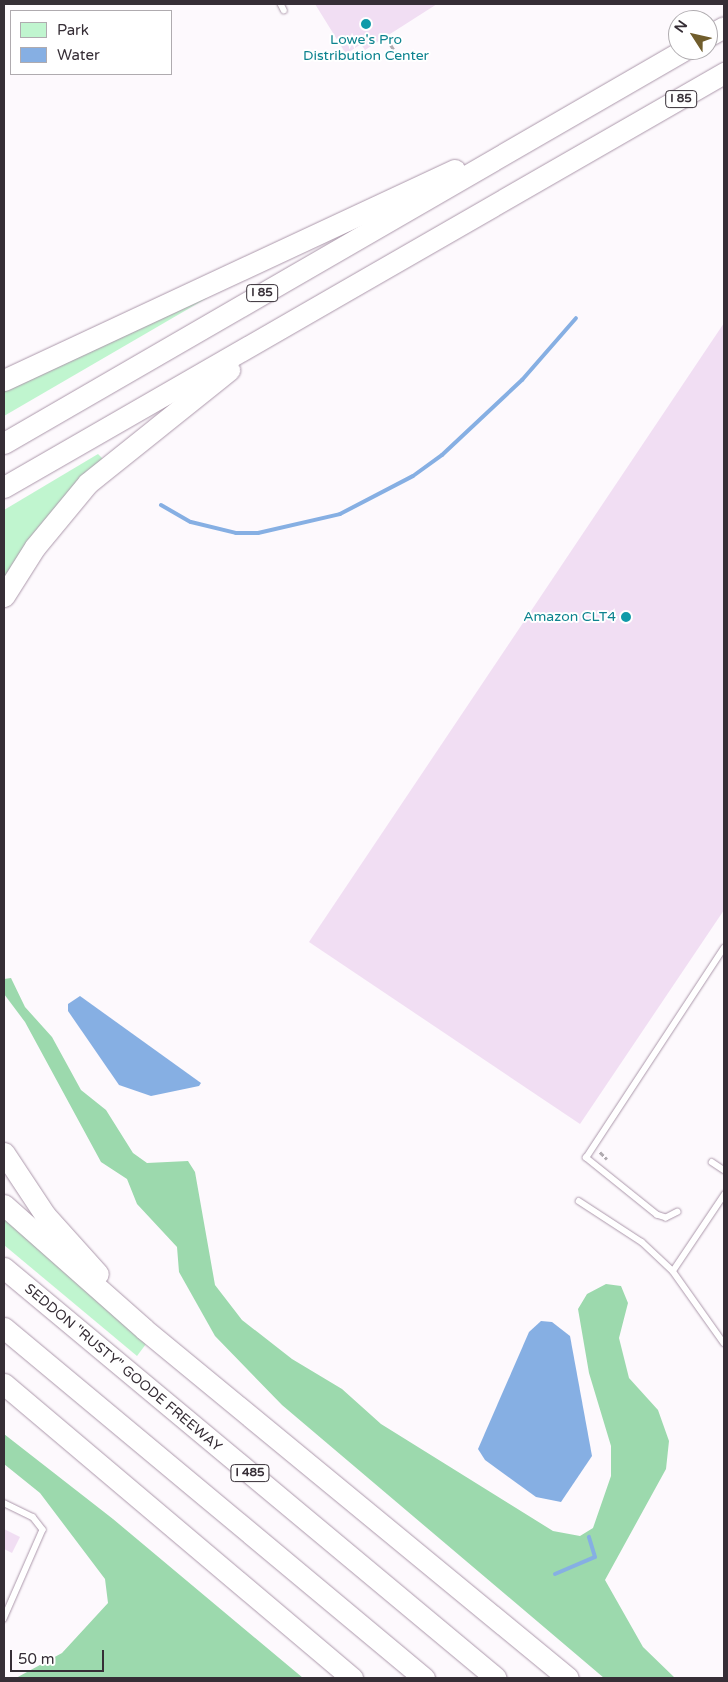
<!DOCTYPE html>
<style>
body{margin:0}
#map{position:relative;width:728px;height:1682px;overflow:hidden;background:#fdf9fd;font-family:"Varela Round",sans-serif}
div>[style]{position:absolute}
.green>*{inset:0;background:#c0f5cf}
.forest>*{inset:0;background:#9cd9ad}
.water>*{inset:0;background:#86afe3}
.stream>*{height:4px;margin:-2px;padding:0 2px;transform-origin:2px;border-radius:2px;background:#86afe3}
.building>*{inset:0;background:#f1def3}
.path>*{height:2.5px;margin-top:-1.25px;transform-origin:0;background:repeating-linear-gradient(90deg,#afaaaf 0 5px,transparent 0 7.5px)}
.roads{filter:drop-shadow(0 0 1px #ac98ab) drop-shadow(0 0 1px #ac98ab)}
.service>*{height:5.5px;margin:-2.75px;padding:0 2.75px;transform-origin:2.75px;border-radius:2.75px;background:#fff}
.motorway>*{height:21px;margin:-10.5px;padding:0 10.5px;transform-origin:10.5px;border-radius:10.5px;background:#fff}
.dots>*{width:14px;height:14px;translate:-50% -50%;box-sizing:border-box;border:2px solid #fff;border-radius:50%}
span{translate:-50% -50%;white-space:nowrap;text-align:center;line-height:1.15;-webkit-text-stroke:4px #fff;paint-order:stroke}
.shield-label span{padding:1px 4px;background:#fff;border:1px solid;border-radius:4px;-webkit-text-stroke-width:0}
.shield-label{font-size:12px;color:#362e36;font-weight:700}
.culture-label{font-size:14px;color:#0d838f}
.right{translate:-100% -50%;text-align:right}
.street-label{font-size:14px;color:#362e36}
.frame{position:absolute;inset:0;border:5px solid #362e36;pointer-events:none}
.legend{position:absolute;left:10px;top:10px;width:162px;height:65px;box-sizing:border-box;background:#fff;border:1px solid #afabaf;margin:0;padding:6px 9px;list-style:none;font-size:15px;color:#362e36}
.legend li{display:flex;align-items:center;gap:10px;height:25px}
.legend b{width:25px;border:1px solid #afabaf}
.north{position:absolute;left:668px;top:10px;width:50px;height:50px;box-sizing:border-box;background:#fff;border:1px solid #afabaf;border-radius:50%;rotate:305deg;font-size:14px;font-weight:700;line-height:20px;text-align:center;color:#362e36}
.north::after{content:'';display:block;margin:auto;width:18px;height:22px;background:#705d2c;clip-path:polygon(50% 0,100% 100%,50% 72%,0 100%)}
.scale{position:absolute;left:10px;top:1650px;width:94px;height:22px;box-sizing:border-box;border:2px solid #362e36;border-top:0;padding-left:6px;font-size:15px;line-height:18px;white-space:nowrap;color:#362e36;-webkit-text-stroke:4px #fff;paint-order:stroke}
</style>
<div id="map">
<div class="green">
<div style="clip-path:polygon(205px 292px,207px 298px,4px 416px,4px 386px)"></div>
<div style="clip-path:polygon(98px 454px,104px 460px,4px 578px,4px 510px)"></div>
<div style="clip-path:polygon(4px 1217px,146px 1344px,137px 1356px,4px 1245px)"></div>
</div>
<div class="forest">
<div style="clip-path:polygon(11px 978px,25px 1007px,52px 1037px,81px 1090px,106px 1110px,133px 1153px,147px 1163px,188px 1161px,195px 1172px,215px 1285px,242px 1320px,292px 1359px,342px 1389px,381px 1424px,553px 1531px,580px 1536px,593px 1528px,611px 1476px,611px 1446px,589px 1373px,578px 1309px,587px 1294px,606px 1284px,621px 1286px,628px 1303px,619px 1338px,629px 1378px,658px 1410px,669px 1441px,666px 1469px,605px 1580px,643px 1647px,675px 1678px,604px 1678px,282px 1405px,215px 1336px,179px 1272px,177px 1247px,137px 1204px,127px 1179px,101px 1162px,25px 1022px,4px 994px,4px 979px)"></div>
<div style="clip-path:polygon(4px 1434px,113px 1519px,303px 1678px,16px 1678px,62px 1653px,108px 1603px,105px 1579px,40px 1493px,4px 1464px)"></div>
</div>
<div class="water">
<div style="clip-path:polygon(80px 996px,201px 1083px,199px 1086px,151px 1096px,119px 1085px,68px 1011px,68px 1004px)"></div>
<div style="clip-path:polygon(541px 1321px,552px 1322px,570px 1336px,592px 1456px,561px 1502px,536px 1497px,485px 1460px,478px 1449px,529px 1332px)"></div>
</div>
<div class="stream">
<div style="left:161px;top:505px;width:34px;rotate:30deg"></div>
<div style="left:191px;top:522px;width:46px;rotate:13.7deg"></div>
<div style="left:236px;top:533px;width:22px"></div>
<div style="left:258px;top:533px;width:84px;rotate:-13deg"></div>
<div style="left:340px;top:514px;width:82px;rotate:-27.5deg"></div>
<div style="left:413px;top:476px;width:36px;rotate:-36deg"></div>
<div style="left:442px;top:455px;width:110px;rotate:-43.2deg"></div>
<div style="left:522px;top:380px;width:82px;rotate:-48.9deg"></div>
<div style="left:555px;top:1574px;width:43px;rotate:-23deg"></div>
<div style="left:595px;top:1557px;width:21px;rotate:-107deg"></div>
</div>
<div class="building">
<div style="clip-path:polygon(315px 4px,437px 4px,365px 50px,361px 44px,346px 54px)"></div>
<div style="clip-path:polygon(724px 323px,724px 910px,580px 1124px,309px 942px)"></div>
<div style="clip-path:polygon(4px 1529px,20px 1537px,12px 1553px,4px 1549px)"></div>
</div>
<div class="path">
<div style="left:391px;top:45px;width:15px;rotate:58deg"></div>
<div style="left:600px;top:1152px;width:10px;rotate:45deg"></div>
</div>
<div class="roads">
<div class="service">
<div style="left:281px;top:4px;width:7px;rotate:63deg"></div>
<div style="left:712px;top:1162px;width:14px;rotate:34deg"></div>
<div style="left:579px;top:1201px;width:75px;rotate:33.1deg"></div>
<div style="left:642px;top:1242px;width:42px;rotate:43.1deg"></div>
<div style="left:673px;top:1271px;width:88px;rotate:54.7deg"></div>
<div style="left:678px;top:1212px;width:13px;rotate:153deg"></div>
<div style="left:666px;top:1218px;width:9px;rotate:-162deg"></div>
<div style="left:657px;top:1215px;width:91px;rotate:-141.2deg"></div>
<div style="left:586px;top:1158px;width:251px;rotate:-56.7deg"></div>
<div style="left:673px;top:1271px;width:92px;rotate:-56.1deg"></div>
<div style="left:4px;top:1503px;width:32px;rotate:26deg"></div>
<div style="left:33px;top:1517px;width:16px;rotate:52deg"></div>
<div style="left:43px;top:1530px;width:97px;rotate:113.7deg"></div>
</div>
<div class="motorway">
<div style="left:708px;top:36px;width:18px;rotate:-29deg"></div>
<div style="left:4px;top:380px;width:497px;rotate:-25deg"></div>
<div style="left:4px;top:443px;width:785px;rotate:-30.03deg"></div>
<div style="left:4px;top:487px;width:831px;rotate:-29.9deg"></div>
<div style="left:4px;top:596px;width:58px;rotate:-57.7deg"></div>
<div style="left:35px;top:547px;width:83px;rotate:-50.4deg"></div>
<div style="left:88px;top:483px;width:181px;rotate:-38.7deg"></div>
<div style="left:4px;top:1153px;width:74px;rotate:56.5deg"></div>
<div style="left:45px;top:1215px;width:79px;rotate:48.1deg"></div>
<div style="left:4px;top:1205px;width:187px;rotate:41.5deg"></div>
<div style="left:144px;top:1329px;width:549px;rotate:39.46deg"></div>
<div style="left:4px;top:1268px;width:640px;rotate:39.81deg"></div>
<div style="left:4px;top:1328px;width:547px;rotate:39.81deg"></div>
<div style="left:4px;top:1384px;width:456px;rotate:40.2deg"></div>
</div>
</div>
<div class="dots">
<div style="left:366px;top:24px;background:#0f9aa8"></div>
<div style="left:626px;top:617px;background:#0f9aa8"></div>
</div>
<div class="shield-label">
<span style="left:681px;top:99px">I 85</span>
<span style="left:262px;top:293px">I 85</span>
<span style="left:250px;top:1473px">I 485</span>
</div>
<div class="culture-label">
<span style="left:366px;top:48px">Lowe's Pro<br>Distribution Center</span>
<span class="right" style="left:616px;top:617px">Amazon CLT4</span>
</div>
<div class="street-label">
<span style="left:123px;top:1368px;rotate:40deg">SEDDON "RUSTY" GOODE FREEWAY</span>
</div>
<div class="frame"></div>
<ul class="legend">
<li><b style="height:14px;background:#c0f5cf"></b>Park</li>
<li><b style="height:14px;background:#86afe3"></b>Water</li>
</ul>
<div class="north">N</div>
<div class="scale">50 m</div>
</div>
